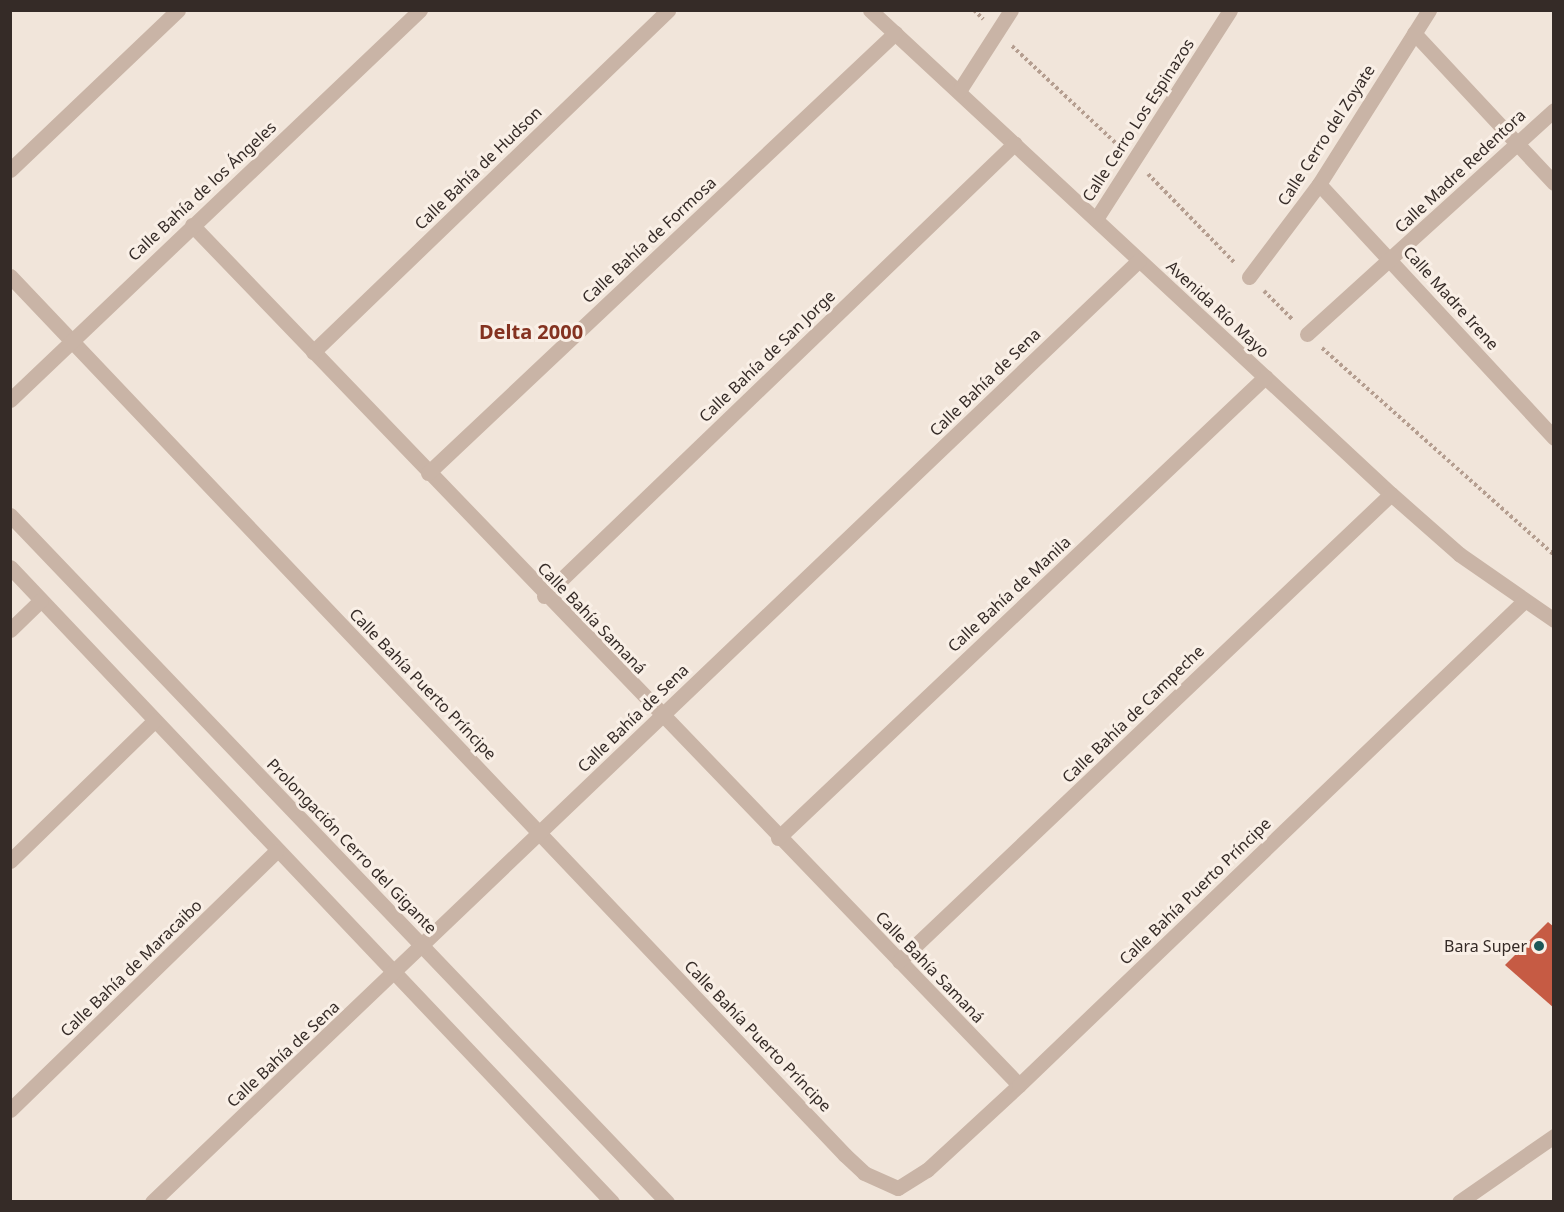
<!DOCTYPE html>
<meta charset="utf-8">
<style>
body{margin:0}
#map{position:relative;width:1564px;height:1212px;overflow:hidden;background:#f1e5da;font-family:"Noto Sans",sans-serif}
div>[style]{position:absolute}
.building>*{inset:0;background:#c65b44}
.path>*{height:4px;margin-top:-2px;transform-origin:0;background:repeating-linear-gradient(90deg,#b59e90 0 3px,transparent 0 6px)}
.minor>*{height:15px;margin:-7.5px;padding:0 7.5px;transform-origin:7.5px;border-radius:7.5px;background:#c9b4a6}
.tertiary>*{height:15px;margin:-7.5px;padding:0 7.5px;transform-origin:7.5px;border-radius:7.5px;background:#c9b4a6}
.dots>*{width:16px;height:16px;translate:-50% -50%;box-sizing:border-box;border:3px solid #f9efe6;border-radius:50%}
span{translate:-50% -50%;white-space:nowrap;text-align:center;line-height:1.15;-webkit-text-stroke:6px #f9efe6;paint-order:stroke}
.street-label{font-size:16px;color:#352b27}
.poi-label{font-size:16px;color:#352b27}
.right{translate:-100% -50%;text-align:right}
.quarter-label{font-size:20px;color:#843220;font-weight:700}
.frame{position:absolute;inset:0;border:12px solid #352b27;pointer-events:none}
</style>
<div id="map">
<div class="building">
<div style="clip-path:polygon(1548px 922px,1554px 927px,1554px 1008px,1505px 965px)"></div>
</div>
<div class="path">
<div style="left:974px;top:10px;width:13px;rotate:45deg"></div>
<div style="left:1012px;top:46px;width:146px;rotate:43.1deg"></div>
<div style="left:1148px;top:174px;width:124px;rotate:45.7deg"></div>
<div style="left:1264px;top:291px;width:41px;rotate:45deg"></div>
<div style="left:1322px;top:348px;width:311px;rotate:41.7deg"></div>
</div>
<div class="minor">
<div style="left:870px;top:10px;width:711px;rotate:42.89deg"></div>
<div style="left:1391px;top:494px;width:91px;rotate:41.4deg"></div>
<div style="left:1459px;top:554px;width:116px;rotate:34.8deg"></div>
<div style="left:1414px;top:33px;width:205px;rotate:47deg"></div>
<div style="left:959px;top:91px;width:96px;rotate:-57.3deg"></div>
<div style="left:10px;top:170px;width:232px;rotate:-43.6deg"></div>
<div style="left:1319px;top:184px;width:346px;rotate:47.2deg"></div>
<div style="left:1096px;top:219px;width:248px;rotate:-57.3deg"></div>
<div style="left:192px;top:225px;width:1193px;rotate:46.12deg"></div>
<div style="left:10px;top:276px;width:1212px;rotate:46.47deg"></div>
<div style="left:845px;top:1155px;width:26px;rotate:43deg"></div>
<div style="left:864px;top:1173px;width:37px;rotate:24deg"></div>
<div style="left:898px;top:1188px;width:34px;rotate:-32deg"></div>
<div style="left:927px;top:1170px;width:125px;rotate:-42.7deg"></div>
<div style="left:1019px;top:1085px;width:698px;rotate:-43.78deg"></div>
<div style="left:1249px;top:277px;width:116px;rotate:-53deg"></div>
<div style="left:1319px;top:184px;width:206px;rotate:-57.7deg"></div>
<div style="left:1307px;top:334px;width:333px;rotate:-42.2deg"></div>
<div style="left:313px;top:352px;width:493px;rotate:-43.9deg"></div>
<div style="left:10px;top:400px;width:566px;rotate:-43.57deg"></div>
<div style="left:428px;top:473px;width:642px;rotate:-43.29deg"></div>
<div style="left:10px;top:515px;width:951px;rotate:46.28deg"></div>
<div style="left:10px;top:567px;width:875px;rotate:46.53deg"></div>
<div style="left:544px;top:596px;width:653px;rotate:-43.88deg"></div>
<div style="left:10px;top:630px;width:43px;rotate:-44.1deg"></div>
<div style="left:778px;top:838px;width:671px;rotate:-43.43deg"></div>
<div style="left:10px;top:861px;width:201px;rotate:-44.2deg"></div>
<div style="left:899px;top:961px;width:678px;rotate:-43.51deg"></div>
<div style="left:10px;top:1110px;width:371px;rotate:-44.2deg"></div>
<div style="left:152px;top:1202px;width:1364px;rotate:-43.66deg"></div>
</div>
<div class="tertiary">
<div style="left:1459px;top:1202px;width:116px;rotate:-34.8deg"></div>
</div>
<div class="dots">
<div style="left:1539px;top:946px;background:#1d5757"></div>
</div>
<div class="street-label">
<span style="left:1138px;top:120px;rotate:-57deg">Calle Cerro Los Espinazos</span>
<span style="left:1326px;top:135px;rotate:-57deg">Calle Cerro del Zoyate</span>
<span style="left:478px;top:168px;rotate:-44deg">Calle Bahía de Hudson</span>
<span style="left:1460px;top:171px;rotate:-43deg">Calle Madre Redentora</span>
<span style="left:202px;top:191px;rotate:-43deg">Calle Bahía de los Ángeles</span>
<span style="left:649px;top:240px;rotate:-43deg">Calle Bahía de Formosa</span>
<span style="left:1451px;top:298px;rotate:48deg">Calle Madre Irene</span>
<span style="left:1218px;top:309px;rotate:43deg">Avenida Río Mayo</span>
<span style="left:767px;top:356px;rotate:-44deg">Calle Bahía de San Jorge</span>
<span style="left:985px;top:382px;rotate:-44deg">Calle Bahía de Sena</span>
<span style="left:1009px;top:594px;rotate:-43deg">Calle Bahía de Manila</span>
<span style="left:592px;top:618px;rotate:46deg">Calle Bahía Samaná</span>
<span style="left:423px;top:684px;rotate:46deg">Calle Bahía Puerto Príncipe</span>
<span style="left:1133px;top:714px;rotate:-44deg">Calle Bahía de Campeche</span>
<span style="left:633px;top:718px;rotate:-44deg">Calle Bahía de Sena</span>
<span style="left:352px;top:846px;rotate:46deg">Prolongación Cerro del Gigante</span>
<span style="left:1195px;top:891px;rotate:-44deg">Calle Bahía Puerto Príncipe</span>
<span style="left:930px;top:967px;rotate:46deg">Calle Bahía Samaná</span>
<span style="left:131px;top:968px;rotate:-44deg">Calle Bahía de Maracaibo</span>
<span style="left:758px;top:1036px;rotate:46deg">Calle Bahía Puerto Príncipe</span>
<span style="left:283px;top:1054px;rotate:-43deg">Calle Bahía de Sena</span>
</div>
<div class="poi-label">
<span class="right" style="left:1527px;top:946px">Bara Super</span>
</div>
<div class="quarter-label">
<span style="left:531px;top:331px">Delta 2000</span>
</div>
<div class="frame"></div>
</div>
